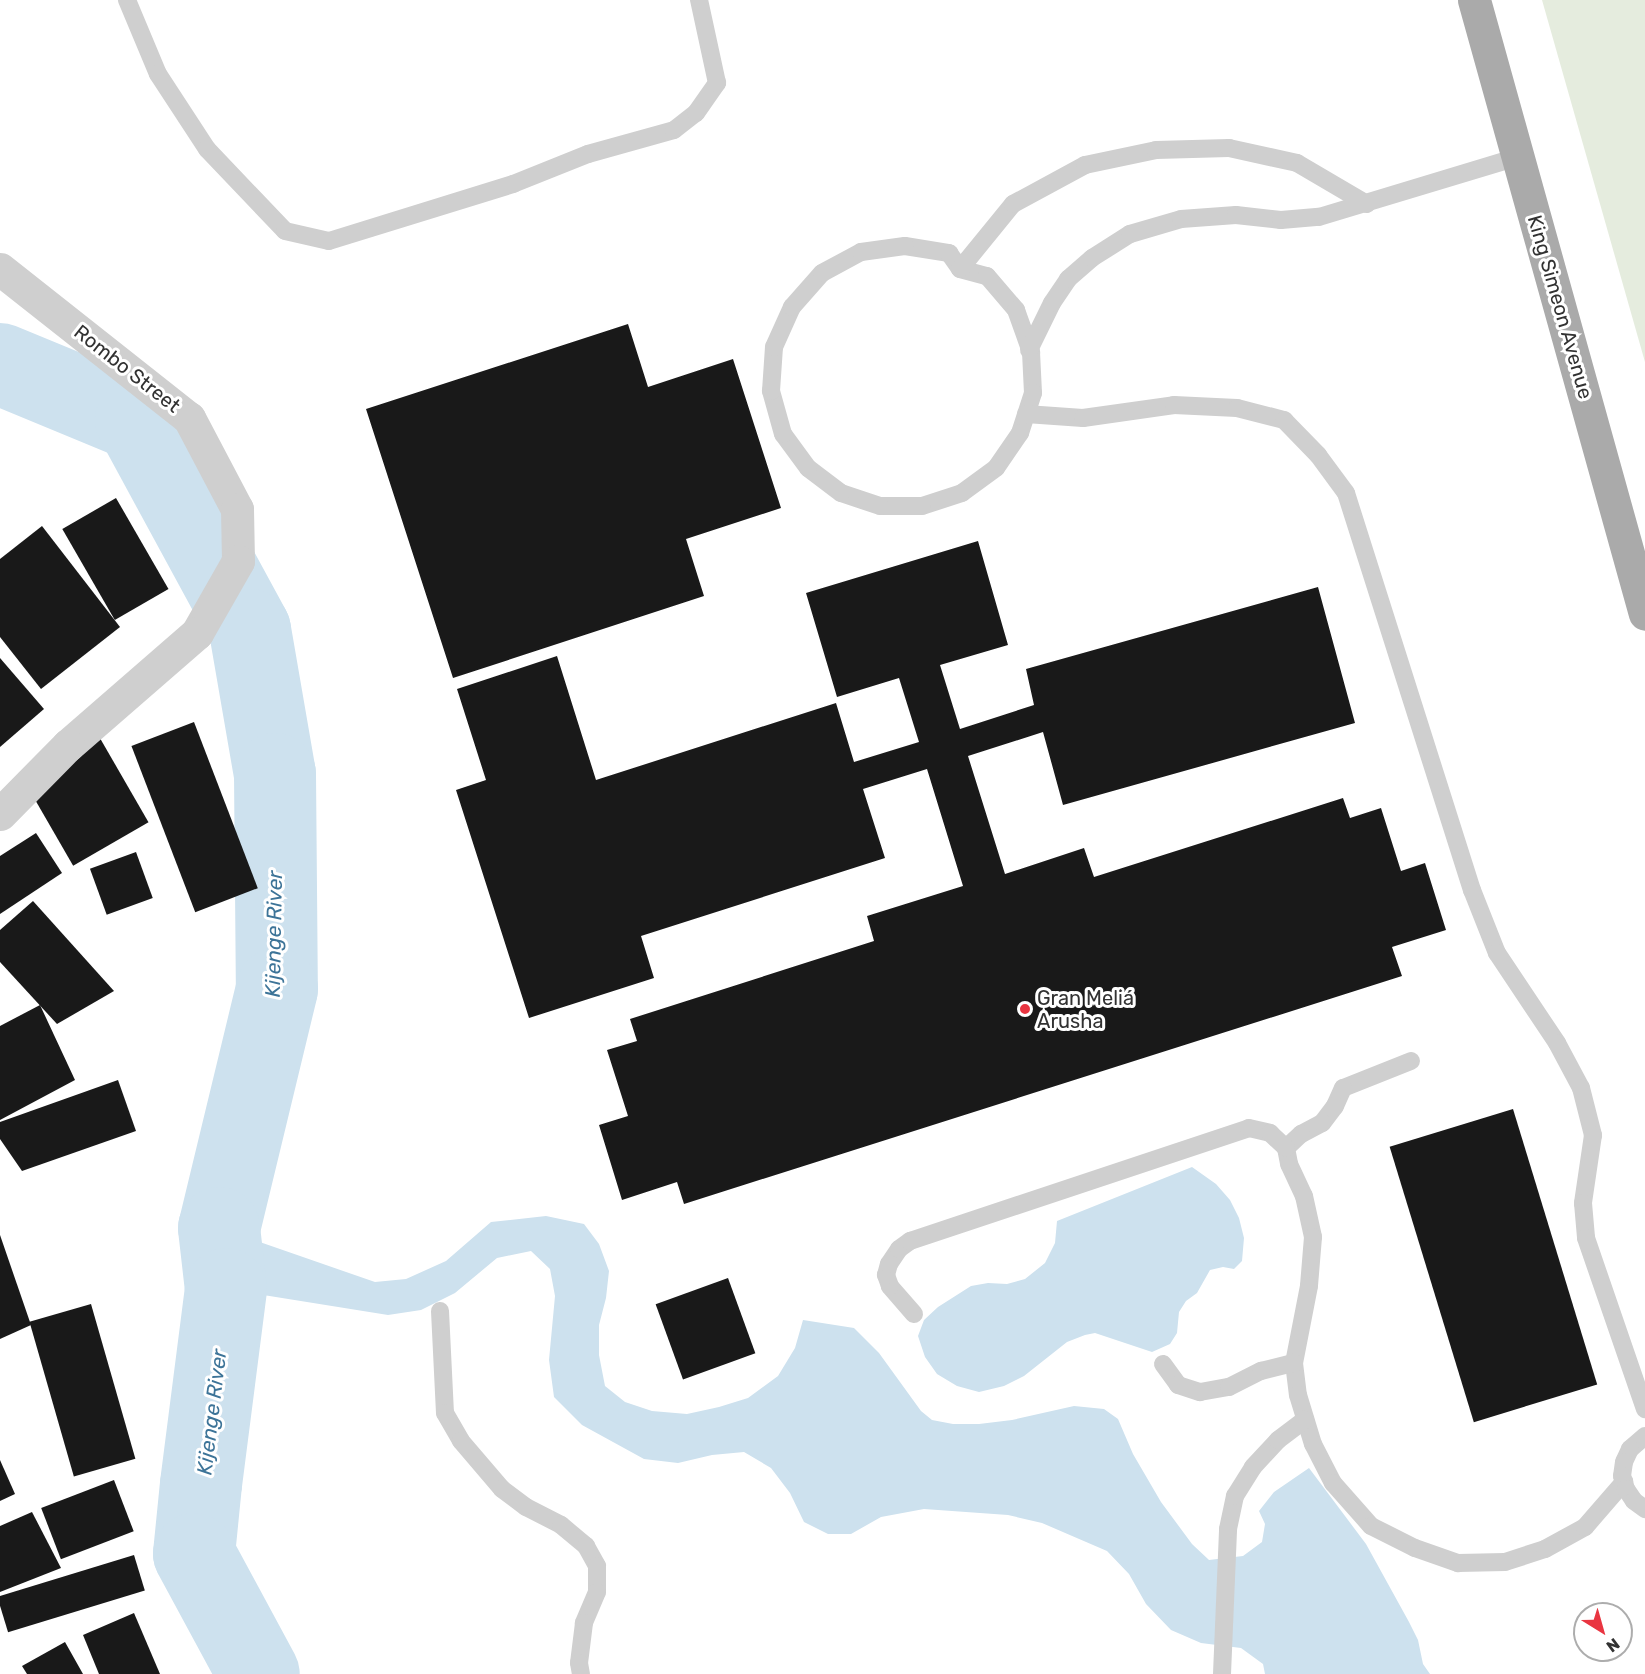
<!DOCTYPE html>
<meta charset="utf-8">
<style>
body{margin:0}
#map{position:relative;width:1645px;height:1674px;overflow:hidden;background:#fff;font-family:Rubik,sans-serif}
div>[style]{position:absolute}
.green>*{inset:0;background:#e5ecde}
.water>*{inset:0;background:#cde1ee}
.river>*{height:82px;margin:-41px;padding:0 41px;transform-origin:41px;border-radius:41px;background:#cde1ee}
.building>*{inset:0;background:#191919;transform-origin:0 0}
.service>*{height:18px;margin:-9px;padding:0 9px;transform-origin:9px;border-radius:9px;background:#cfcfcf}
.minor>*{height:33px;margin:-16.5px;padding:0 16.5px;transform-origin:16.5px;border-radius:16.5px;background:#cfcfcf}
.primary>*{height:33px;margin:-16.5px;padding:0 16.5px;transform-origin:16.5px;border-radius:16.5px;background:#aaa}
.dots>*{width:16px;height:16px;translate:-50% -50%;box-sizing:border-box;border:3px solid #fff;border-radius:50%}
span{translate:-50% -50%;white-space:nowrap;text-align:center;line-height:1.15;-webkit-text-stroke:6px #fff;paint-order:stroke}
.street-label{font-size:20px;color:#323232}
.poi-label{font-size:20px;color:#323232}
.left{translate:0 -50%;text-align:left}
.water-label{font-size:21px;color:#3d7498;font-style:italic}
.north{position:absolute;left:1573px;top:1602px;width:60px;height:60px;box-sizing:border-box;background:#fff;border:2px solid #adadad;border-radius:50%;rotate:143deg;font-size:16px;font-weight:700;line-height:24px;text-align:center;color:#323232}
.north::after{content:'';display:block;margin:auto;width:21px;height:27px;background:#e93541;clip-path:polygon(50% 0,100% 100%,50% 72%,0 100%)}
</style>
<div id="map">
<div class="green">
<div style="clip-path:polygon(1542px 0,1645px 0,1645px 362px)"></div>
</div>
<div class="water">
<div style="clip-path:polygon(1192px 1167px,1216px 1184px,1230px 1200px,1239px 1218px,1244px 1238px,1242px 1261px,1234px 1269px,1223px 1267px,1210px 1270px,1197px 1293px,1186px 1301px,1179px 1312px,1177px 1333px,1170px 1344px,1152px 1352px,1095px 1333px,1085px 1335px,1067px 1342px,1024px 1376px,1004px 1386px,979px 1392px,957px 1386px,937px 1374px,925px 1357px,918px 1336px,924px 1320px,938px 1307px,971px 1286px,988px 1283px,1007px 1284px,1025px 1279px,1045px 1263px,1055px 1243px,1057px 1221px)"></div>
<div style="clip-path:polygon(546px 1216px,584px 1224px,599px 1244px,609px 1271px,606px 1298px,599px 1325px,599px 1355px,605px 1386px,625px 1402px,652px 1411px,687px 1414px,719px 1407px,748px 1398px,778px 1376px,795px 1348px,803px 1320px,854px 1328px,879px 1353px,921px 1411px,932px 1420px,953px 1424px,979px 1424px,1012px 1420px,1074px 1406px,1104px 1409px,1118px 1419px,1133px 1454px,1161px 1502px,1192px 1544px,1209px 1560px,1243px 1556px,1262px 1542px,1265px 1524px,1259px 1511px,1274px 1492px,1309px 1468px,1366px 1544px,1409px 1622px,1418px 1640px,1423px 1664px,1430px 1674px,1265px 1674px,1263px 1664px,1241px 1648px,1201px 1643px,1171px 1630px,1146px 1604px,1129px 1574px,1107px 1551px,1042px 1523px,1008px 1515px,924px 1509px,881px 1517px,851px 1534px,828px 1534px,804px 1522px,790px 1493px,771px 1468px,744px 1452px,712px 1455px,678px 1463px,644px 1459px,582px 1425px,554px 1397px,549px 1360px,555px 1296px,550px 1269px,531px 1251px,497px 1258px,455px 1293px,421px 1310px,388px 1315px,226px 1289px,219px 1228px,375px 1282px,406px 1279px,446px 1261px,491px 1222px)"></div>
</div>
<div class="river">
<div style="left:0;top:364px;width:147px;rotate:22.4deg"></div>
<div style="left:136px;top:420px;width:239px;rotate:61.5deg"></div>
<div style="left:250px;top:630px;width:146px;rotate:80.2deg"></div>
<div style="left:275px;top:774px;width:215px;rotate:89.5deg"></div>
<div style="left:277px;top:989px;width:246px;rotate:103.6deg"></div>
<div style="left:219px;top:1228px;width:61px;rotate:83.5deg"></div>
<div style="left:226px;top:1289px;width:197px;rotate:97.3deg"></div>
<div style="left:201px;top:1484px;width:70px;rotate:95.7deg"></div>
<div style="left:194px;top:1554px;width:136px;rotate:61.6deg"></div>
</div>
<div class="building">
<div style="clip-path:polygon(628px 324px,648px 387px,733px 359px,781px 508px,686px 539px,704px 596px,453px 678px,366px 409px)"></div>
<div style="left:116px;top:498px;width:105px;height:62px;rotate:60deg"></div>
<div style="clip-path:polygon(42px 526px,120px 627px,41px 689px,0 637px,0 559px)"></div>
<div style="clip-path:polygon(978px 541px,1008px 645px,940px 665px,960px 729px,1034px 705px,1026px 669px,1318px 587px,1355px 723px,1063px 805px,1043px 732px,968px 756px,1005px 874px,1084px 848px,1094px 877px,1343px 798px,1350px 818px,1381px 808px,1401px 871px,1425px 863px,1446px 930px,1392px 947px,1402px 976px,684px 1204px,677px 1182px,622px 1200px,599px 1125px,628px 1116px,607px 1050px,637px 1041px,630px 1019px,874px 941px,867px 916px,963px 886px,927px 769px,863px 789px,885px 858px,641px 936px,654px 978px,529px 1018px,456px 790px,486px 780px,457px 689px,557px 656px,596px 780px,836px 703px,854px 762px,919px 742px,899px 678px,837px 697px,806px 593px)"></div>
<div style="clip-path:polygon(0 658px,44px 709px,0 747px)"></div>
<div style="left:194px;top:722px;width:178px;height:67px;rotate:69deg"></div>
<div style="left:97px;top:733px;width:103px;height:87px;rotate:60deg"></div>
<div style="clip-path:polygon(36px 833px,62px 873px,0 914px,0 856px)"></div>
<div style="left:136px;top:852px;width:49px;height:49px;rotate:70deg"></div>
<div style="clip-path:polygon(33px 901px,114px 991px,57px 1024px,0 962px,0 930px)"></div>
<div style="clip-path:polygon(40px 1005px,75px 1080px,0 1120px,0 1026px)"></div>
<div style="clip-path:polygon(118px 1080px,136px 1131px,22px 1171px,0 1139px,0 1122px)"></div>
<div style="left:1513px;top:1109px;width:288px;height:129px;rotate:73deg"></div>
<div style="clip-path:polygon(0 1235px,31px 1325px,0 1339px)"></div>
<div style="left:728px;top:1278px;width:80px;height:77px;rotate:70deg"></div>
<div style="left:91px;top:1304px;width:161px;height:64px;rotate:74deg"></div>
<div style="clip-path:polygon(0 1460px,15px 1494px,0 1501px)"></div>
<div style="left:114px;top:1480px;width:55px;height:78px;rotate:69deg"></div>
<div style="clip-path:polygon(32px 1512px,61px 1568px,0 1592px,0 1526px)"></div>
<div style="left:134px;top:1555px;width:37px;height:143px;rotate:73deg"></div>
<div style="clip-path:polygon(134px 1613px,160px 1674px,99px 1674px,83px 1635px)"></div>
<div style="clip-path:polygon(65px 1642px,83px 1674px,27px 1674px,22px 1666px)"></div>
</div>
<div class="service">
<div style="left:127px;top:0;width:80px;rotate:67.3deg"></div>
<div style="left:158px;top:74px;width:90px;rotate:56.8deg"></div>
<div style="left:207px;top:149px;width:113px;rotate:46.4deg"></div>
<div style="left:285px;top:231px;width:45px;rotate:12.8deg"></div>
<div style="left:329px;top:241px;width:193px;rotate:-17.2deg"></div>
<div style="left:513px;top:184px;width:81px;rotate:-21.8deg"></div>
<div style="left:588px;top:154px;width:89px;rotate:-15.6deg"></div>
<div style="left:674px;top:130px;width:28px;rotate:-38deg"></div>
<div style="left:696px;top:113px;width:37px;rotate:-55deg"></div>
<div style="left:717px;top:83px;width:85px;rotate:-102.2deg"></div>
<div style="left:905px;top:246px;width:45px;rotate:9deg"></div>
<div style="left:949px;top:253px;width:19px;rotate:55deg"></div>
<div style="left:960px;top:269px;width:28px;rotate:15deg"></div>
<div style="left:987px;top:276px;width:45px;rotate:49.5deg"></div>
<div style="left:1016px;top:310px;width:45px;rotate:70.3deg"></div>
<div style="left:1031px;top:352px;width:41px;rotate:87.2deg"></div>
<div style="left:1033px;top:393px;width:42px;rotate:108deg"></div>
<div style="left:1020px;top:433px;width:42px;rotate:124.4deg"></div>
<div style="left:996px;top:468px;width:42px;rotate:143.7deg"></div>
<div style="left:962px;top:493px;width:42px;rotate:162deg"></div>
<div style="left:922px;top:506px;width:42px;rotate:180deg"></div>
<div style="left:880px;top:506px;width:41px;rotate:-161.6deg"></div>
<div style="left:841px;top:493px;width:41px;rotate:-142.9deg"></div>
<div style="left:808px;top:468px;width:42px;rotate:-126.3deg"></div>
<div style="left:783px;top:434px;width:45px;rotate:-105.6deg"></div>
<div style="left:771px;top:391px;width:44px;rotate:-86.1deg"></div>
<div style="left:774px;top:347px;width:44px;rotate:-65.8deg"></div>
<div style="left:792px;top:307px;width:45px;rotate:-48.6deg"></div>
<div style="left:822px;top:273px;width:44px;rotate:-28.3deg"></div>
<div style="left:861px;top:252px;width:44px;rotate:-7.8deg"></div>
<div style="left:960px;top:269px;width:84px;rotate:-50.8deg"></div>
<div style="left:1013px;top:204px;width:82px;rotate:-28.4deg"></div>
<div style="left:1085px;top:165px;width:73px;rotate:-11.9deg"></div>
<div style="left:1156px;top:150px;width:73px;rotate:-1.6deg"></div>
<div style="left:1229px;top:148px;width:70px;rotate:12.4deg"></div>
<div style="left:1297px;top:163px;width:81px;rotate:30.4deg"></div>
<div style="left:1029px;top:350px;width:52px;rotate:-63.9deg"></div>
<div style="left:1052px;top:303px;width:29px;rotate:-56deg"></div>
<div style="left:1068px;top:279px;width:32px;rotate:-41deg"></div>
<div style="left:1092px;top:258px;width:45px;rotate:-32.3deg"></div>
<div style="left:1130px;top:234px;width:53px;rotate:-16.4deg"></div>
<div style="left:1181px;top:219px;width:55px;rotate:-4.2deg"></div>
<div style="left:1236px;top:215px;width:45px;rotate:6.3deg"></div>
<div style="left:1281px;top:220px;width:38px;rotate:-5deg"></div>
<div style="left:1319px;top:217px;width:208px;rotate:-16.8deg"></div>
<div style="left:1026px;top:414px;width:57px;rotate:4deg"></div>
<div style="left:1083px;top:418px;width:92px;rotate:-8.1deg"></div>
<div style="left:1174px;top:405px;width:63px;rotate:2.7deg"></div>
<div style="left:1237px;top:408px;width:49px;rotate:14.3deg"></div>
<div style="left:1284px;top:420px;width:49px;rotate:45.8deg"></div>
<div style="left:1318px;top:455px;width:47px;rotate:53.6deg"></div>
<div style="left:1346px;top:493px;width:417px;rotate:72.4deg"></div>
<div style="left:1472px;top:890px;width:68px;rotate:68.4deg"></div>
<div style="left:1497px;top:953px;width:108px;rotate:56.3deg"></div>
<div style="left:1557px;top:1043px;width:51px;rotate:61.9deg"></div>
<div style="left:1581px;top:1088px;width:49px;rotate:75.7deg"></div>
<div style="left:1593px;top:1135px;width:69px;rotate:98.4deg"></div>
<div style="left:1583px;top:1203px;width:35px;rotate:85deg"></div>
<div style="left:1586px;top:1238px;width:181px;rotate:71deg"></div>
<div style="left:1411px;top:1061px;width:73px;rotate:158.3deg"></div>
<div style="left:1343px;top:1088px;width:20px;rotate:114deg"></div>
<div style="left:1335px;top:1106px;width:21px;rotate:127deg"></div>
<div style="left:1322px;top:1123px;width:24px;rotate:152deg"></div>
<div style="left:1301px;top:1134px;width:21px;rotate:137deg"></div>
<div style="left:1286px;top:1148px;width:16px;rotate:79deg"></div>
<div style="left:1289px;top:1164px;width:35px;rotate:65deg"></div>
<div style="left:1304px;top:1196px;width:42px;rotate:77.6deg"></div>
<div style="left:1313px;top:1237px;width:49px;rotate:94.7deg"></div>
<div style="left:1309px;top:1286px;width:78px;rotate:101deg"></div>
<div style="left:1294px;top:1363px;width:32px;rotate:83deg"></div>
<div style="left:1298px;top:1395px;width:51px;rotate:73deg"></div>
<div style="left:1313px;top:1444px;width:44px;rotate:62.9deg"></div>
<div style="left:1333px;top:1483px;width:57px;rotate:48.5deg"></div>
<div style="left:1371px;top:1526px;width:49px;rotate:26.6deg"></div>
<div style="left:1415px;top:1548px;width:46px;rotate:19.2deg"></div>
<div style="left:1458px;top:1563px;width:47px;rotate:-1.2deg"></div>
<div style="left:1505px;top:1562px;width:42px;rotate:-18deg"></div>
<div style="left:1545px;top:1549px;width:46px;rotate:-28.8deg"></div>
<div style="left:1585px;top:1527px;width:60px;rotate:-49.1deg"></div>
<div style="left:440px;top:1311px;width:102px;rotate:87.2deg"></div>
<div style="left:445px;top:1413px;width:32px;rotate:60deg"></div>
<div style="left:461px;top:1441px;width:63px;rotate:49.5deg"></div>
<div style="left:502px;top:1489px;width:30px;rotate:37deg"></div>
<div style="left:526px;top:1507px;width:39px;rotate:27deg"></div>
<div style="left:561px;top:1525px;width:33px;rotate:40deg"></div>
<div style="left:586px;top:1546px;width:23px;rotate:61deg"></div>
<div style="left:597px;top:1566px;width:26px;rotate:90deg"></div>
<div style="left:597px;top:1592px;width:34px;rotate:113deg"></div>
<div style="left:584px;top:1623px;width:40px;rotate:97.1deg"></div>
<div style="left:579px;top:1663px;width:11px;rotate:80deg"></div>
<div style="left:914px;top:1314px;width:37px;rotate:-131deg"></div>
<div style="left:890px;top:1286px;width:12px;rotate:-110deg"></div>
<div style="left:886px;top:1275px;width:11px;rotate:-75deg"></div>
<div style="left:889px;top:1264px;width:18px;rotate:-56deg"></div>
<div style="left:899px;top:1249px;width:14px;rotate:-36deg"></div>
<div style="left:910px;top:1241px;width:357px;rotate:-18.4deg"></div>
<div style="left:1249px;top:1128px;width:22px;rotate:13deg"></div>
<div style="left:1270px;top:1133px;width:22px;rotate:43deg"></div>
<div style="left:1163px;top:1364px;width:26px;rotate:54deg"></div>
<div style="left:1178px;top:1385px;width:23px;rotate:18deg"></div>
<div style="left:1200px;top:1392px;width:29px;rotate:-10deg"></div>
<div style="left:1229px;top:1387px;width:36px;rotate:-27deg"></div>
<div style="left:1261px;top:1371px;width:34px;rotate:-14deg"></div>
<div style="left:1645px;top:1436px;width:20px;rotate:139deg"></div>
<div style="left:1630px;top:1449px;width:14px;rotate:115deg"></div>
<div style="left:1624px;top:1462px;width:14px;rotate:98deg"></div>
<div style="left:1622px;top:1476px;width:14px;rotate:73deg"></div>
<div style="left:1626px;top:1489px;width:14px;rotate:56deg"></div>
<div style="left:1634px;top:1501px;width:14px;rotate:36deg"></div>
<div style="left:1222px;top:1674px;width:145px;rotate:-87.6deg"></div>
<div style="left:1228px;top:1529px;width:34px;rotate:-78deg"></div>
<div style="left:1235px;top:1496px;width:34px;rotate:-58deg"></div>
<div style="left:1253px;top:1467px;width:37px;rotate:-47deg"></div>
<div style="left:1278px;top:1440px;width:34px;rotate:-37deg"></div>
</div>
<div class="minor">
<div style="left:0;top:269px;width:241px;rotate:38.3deg"></div>
<div style="left:189px;top:418px;width:103px;rotate:62.2deg"></div>
<div style="left:237px;top:509px;width:52px;rotate:88.9deg"></div>
<div style="left:238px;top:561px;width:83px;rotate:119.7deg"></div>
<div style="left:197px;top:633px;width:171px;rotate:139deg"></div>
<div style="left:68px;top:745px;width:97px;rotate:134.6deg"></div>
</div>
<div class="primary">
<div style="left:1474px;top:0;width:637px;rotate:74.44deg"></div>
</div>
<div class="dots">
<div style="left:1025px;top:1009px;background:#e93541"></div>
</div>
<div class="street-label">
<span style="left:1560px;top:307px;rotate:74deg">King Simeon Avenue</span>
<span style="left:127px;top:369px;rotate:38deg">Rombo Street</span>
</div>
<div class="poi-label">
<span class="left" style="left:1037px;top:1010px">Gran Meliá<br>Arusha</span>
</div>
<div class="water-label">
<span style="left:274px;top:934px;rotate:-89deg">Kijenge River</span>
<span style="left:212px;top:1412px;rotate:-83deg">Kijenge River</span>
</div>
<div class="north">N</div>
</div>
